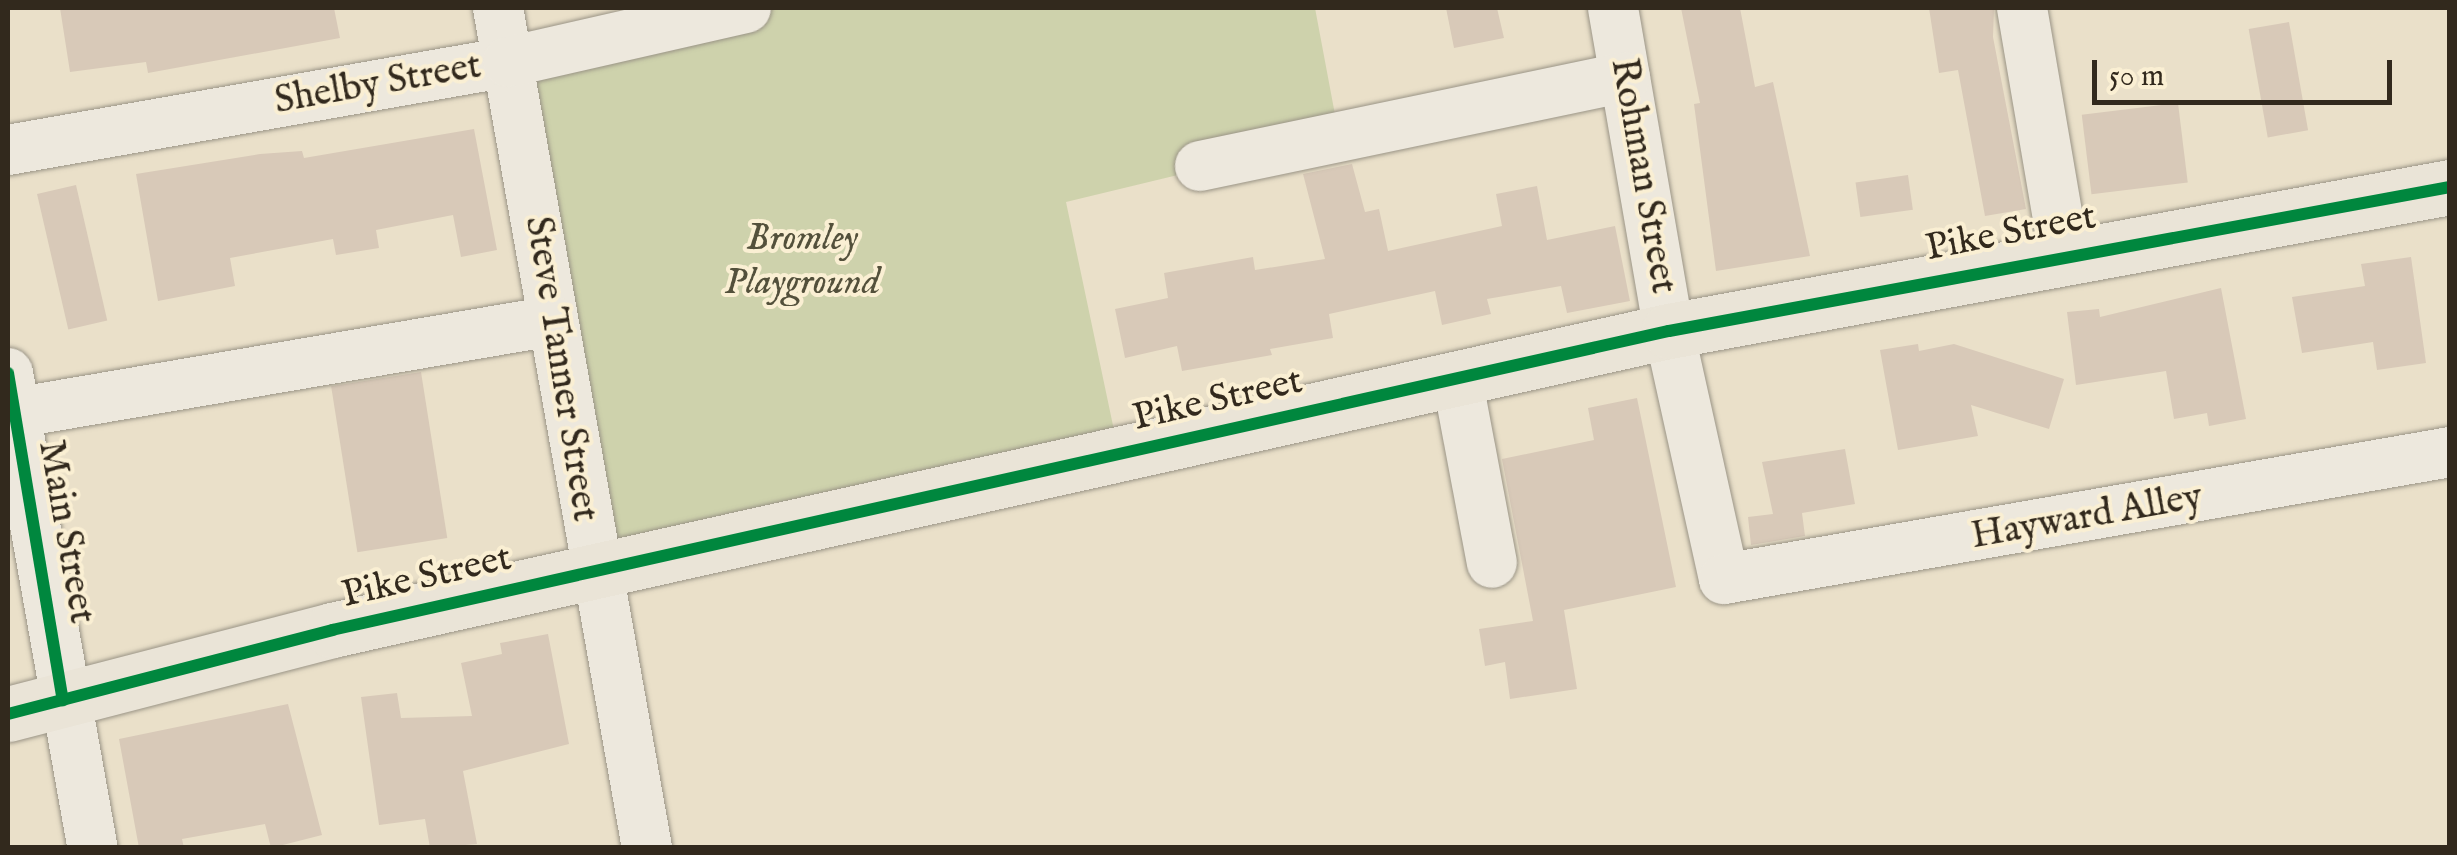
<!DOCTYPE html>
<style>
body{margin:0}
#map{position:relative;width:2457px;height:855px;overflow:hidden;background:#eae0c9;font-family:"IM FELL English",serif}
div>[style]{position:absolute}
.green>*{inset:0;background:#ced2ac}
.building>*{inset:0;background:#d8c9b8;transform-origin:0 0}
.roads{filter:drop-shadow(0 0 2px #9a9486) drop-shadow(0 0 2px #9a9486)}
.minor>*{height:50px;margin:-25px;padding:0 25px;transform-origin:25px;border-radius:25px;background:#ede8dd}
.major>*{height:55px;margin:-27.5px;padding:0 27.5px;transform-origin:27.5px;border-radius:27.5px;background:#eae4d7}
.cycleway>*{height:12px;margin:-6px;padding:0 6px;transform-origin:6px;border-radius:6px;background:#00873e}
span{translate:-50% -50%;white-space:nowrap;text-align:center;line-height:1.15;-webkit-text-stroke:8px #faefd3;paint-order:stroke}
.street-label{font-size:38px;color:#32291d}
.park-label{font-size:38px;color:#53503b;font-style:italic}
.frame{position:absolute;inset:0;border:10px solid #32291d;pointer-events:none}
.scale{position:absolute;left:2092px;top:60px;width:300px;height:45px;box-sizing:border-box;border:5px solid #32291d;border-top:0;padding-left:12px;font-size:30px;line-height:35px;white-space:nowrap;color:#32291d;-webkit-text-stroke:8px #faefd3;paint-order:stroke}
</style>
<div id="map">
<div class="green">
<div style="clip-path:polygon(746px 8px,1315px 8px,1339px 136px,1066px 202px,1119px 454px,594px 571px,508px 62px)"></div>
</div>
<div class="building">
<div style="clip-path:polygon(60px 8px,334px 8px,340px 38px,148px 73px,146px 62px,70px 72px)"></div>
<div style="clip-path:polygon(1446px 8px,1497px 8px,1504px 38px,1454px 48px)"></div>
<div style="clip-path:polygon(1681px 8px,1740px 8px,1755px 87px,1773px 82px,1810px 256px,1716px 271px,1694px 104px,1700px 103px)"></div>
<div style="clip-path:polygon(1929px 8px,1994px 8px,1993px 37px,2026px 209px,1985px 216px,1958px 70px,1939px 73px)"></div>
<div style="left:2289px;top:22px;width:110px;height:41px;rotate:80deg"></div>
<div style="left:2178px;top:103px;width:80px;height:97px;rotate:83deg"></div>
<div style="clip-path:polygon(474px 129px,497px 250px,461px 257px,453px 215px,376px 230px,379px 248px,336px 255px,333px 239px,230px 258px,235px 286px,158px 301px,136px 174px,260px 154px,302px 151px,304px 158px)"></div>
<div style="clip-path:polygon(1352px 164px,1365px 212px,1379px 209px,1388px 251px,1502px 226px,1496px 194px,1537px 186px,1547px 240px,1615px 226px,1630px 301px,1567px 313px,1561px 286px,1487px 299px,1491px 314px,1442px 325px,1435px 291px,1329px 314px,1333px 338px,1270px 349px,1272px 355px,1182px 371px,1177px 346px,1125px 358px,1115px 309px,1168px 298px,1164px 273px,1253px 257px,1255px 270px,1325px 259px,1303px 174px)"></div>
<div style="left:1908px;top:175px;width:35px;height:53px;rotate:82deg"></div>
<div style="left:76px;top:185px;width:139px;height:40px;rotate:77deg"></div>
<div style="clip-path:polygon(2411px 257px,2426px 363px,2377px 370px,2373px 342px,2302px 353px,2292px 297px,2365px 286px,2361px 264px)"></div>
<div style="clip-path:polygon(2221px 288px,2246px 419px,2209px 426px,2207px 413px,2174px 419px,2166px 371px,2076px 385px,2067px 312px,2099px 309px,2100px 317px)"></div>
<div style="clip-path:polygon(1918px 344px,1919px 351px,1954px 344px,2064px 379px,2049px 429px,1971px 405px,1978px 436px,1898px 450px,1880px 350px)"></div>
<div style="left:421px;top:372px;width:168px;height:91px;rotate:81deg"></div>
<div style="clip-path:polygon(1637px 398px,1676px 587px,1564px 610px,1577px 689px,1510px 699px,1505px 662px,1485px 666px,1479px 629px,1533px 621px,1502px 459px,1594px 440px,1588px 408px)"></div>
<div style="clip-path:polygon(1845px 449px,1855px 504px,1802px 513px,1805px 536px,1751px 545px,1748px 517px,1773px 514px,1762px 462px)"></div>
<div style="clip-path:polygon(548px 634px,569px 744px,463px 771px,477px 844px,430px 848px,425px 819px,379px 825px,361px 697px,397px 693px,401px 718px,472px 716px,461px 663px,502px 654px,500px 643px)"></div>
<div style="clip-path:polygon(288px 704px,322px 835px,271px 848px,265px 824px,182px 839px,184px 848px,139px 848px,119px 739px)"></div>
</div>
<div class="roads">
<div class="minor">
<div style="left:498px;top:8px;width:853px;rotate:79.94deg"></div>
<div style="left:1613px;top:8px;width:328px;rotate:80.2deg"></div>
<div style="left:1669px;top:331px;width:254px;rotate:77.5deg"></div>
<div style="left:1724px;top:579px;width:737px;rotate:-9.92deg"></div>
<div style="left:2022px;top:8px;width:250px;rotate:80.3deg"></div>
<div style="left:8px;top:150px;width:508px;rotate:-9.98deg"></div>
<div style="left:508px;top:62px;width:244px;rotate:-12.8deg"></div>
<div style="left:1200px;top:166px;width:434px;rotate:-11.8deg"></div>
<div style="left:8px;top:373px;width:483px;rotate:79.9deg"></div>
<div style="left:1457px;top:378px;width:188px;rotate:79.3deg"></div>
<div style="left:8px;top:414px;width:552px;rotate:-9.7deg"></div>
</div>
<div class="major">
<div style="left:8px;top:714px;width:335px;rotate:-14.5deg"></div>
<div style="left:332px;top:630px;width:1370px;rotate:-12.61deg"></div>
<div style="left:1669px;top:331px;width:794px;rotate:-10.45deg"></div>
</div>
</div>
<div class="cycleway">
<div style="left:8px;top:373px;width:332px;rotate:80.5deg"></div>
<div style="left:8px;top:714px;width:335px;rotate:-14.5deg"></div>
<div style="left:332px;top:630px;width:1370px;rotate:-12.61deg"></div>
<div style="left:1669px;top:331px;width:794px;rotate:-10.45deg"></div>
</div>
<div class="street-label">
<span style="left:378px;top:85px;rotate:-10deg">Shelby Street</span>
<span style="left:1642px;top:176px;rotate:80deg">Rohman Street</span>
<span style="left:2011px;top:234px;rotate:-11deg">Pike Street</span>
<span style="left:560px;top:369px;rotate:81deg">Steve Tanner Street</span>
<span style="left:1218px;top:401px;rotate:-13deg">Pike Street</span>
<span style="left:2087px;top:518px;rotate:-10deg">Hayward Alley</span>
<span style="left:65px;top:532px;rotate:80deg">Main Street</span>
<span style="left:427px;top:578px;rotate:-13deg">Pike Street</span>
</div>
<div class="park-label">
<span style="left:802px;top:262px">Bromley<br>Playground</span>
</div>
<div class="frame"></div>
<div class="scale">50 m</div>
</div>
